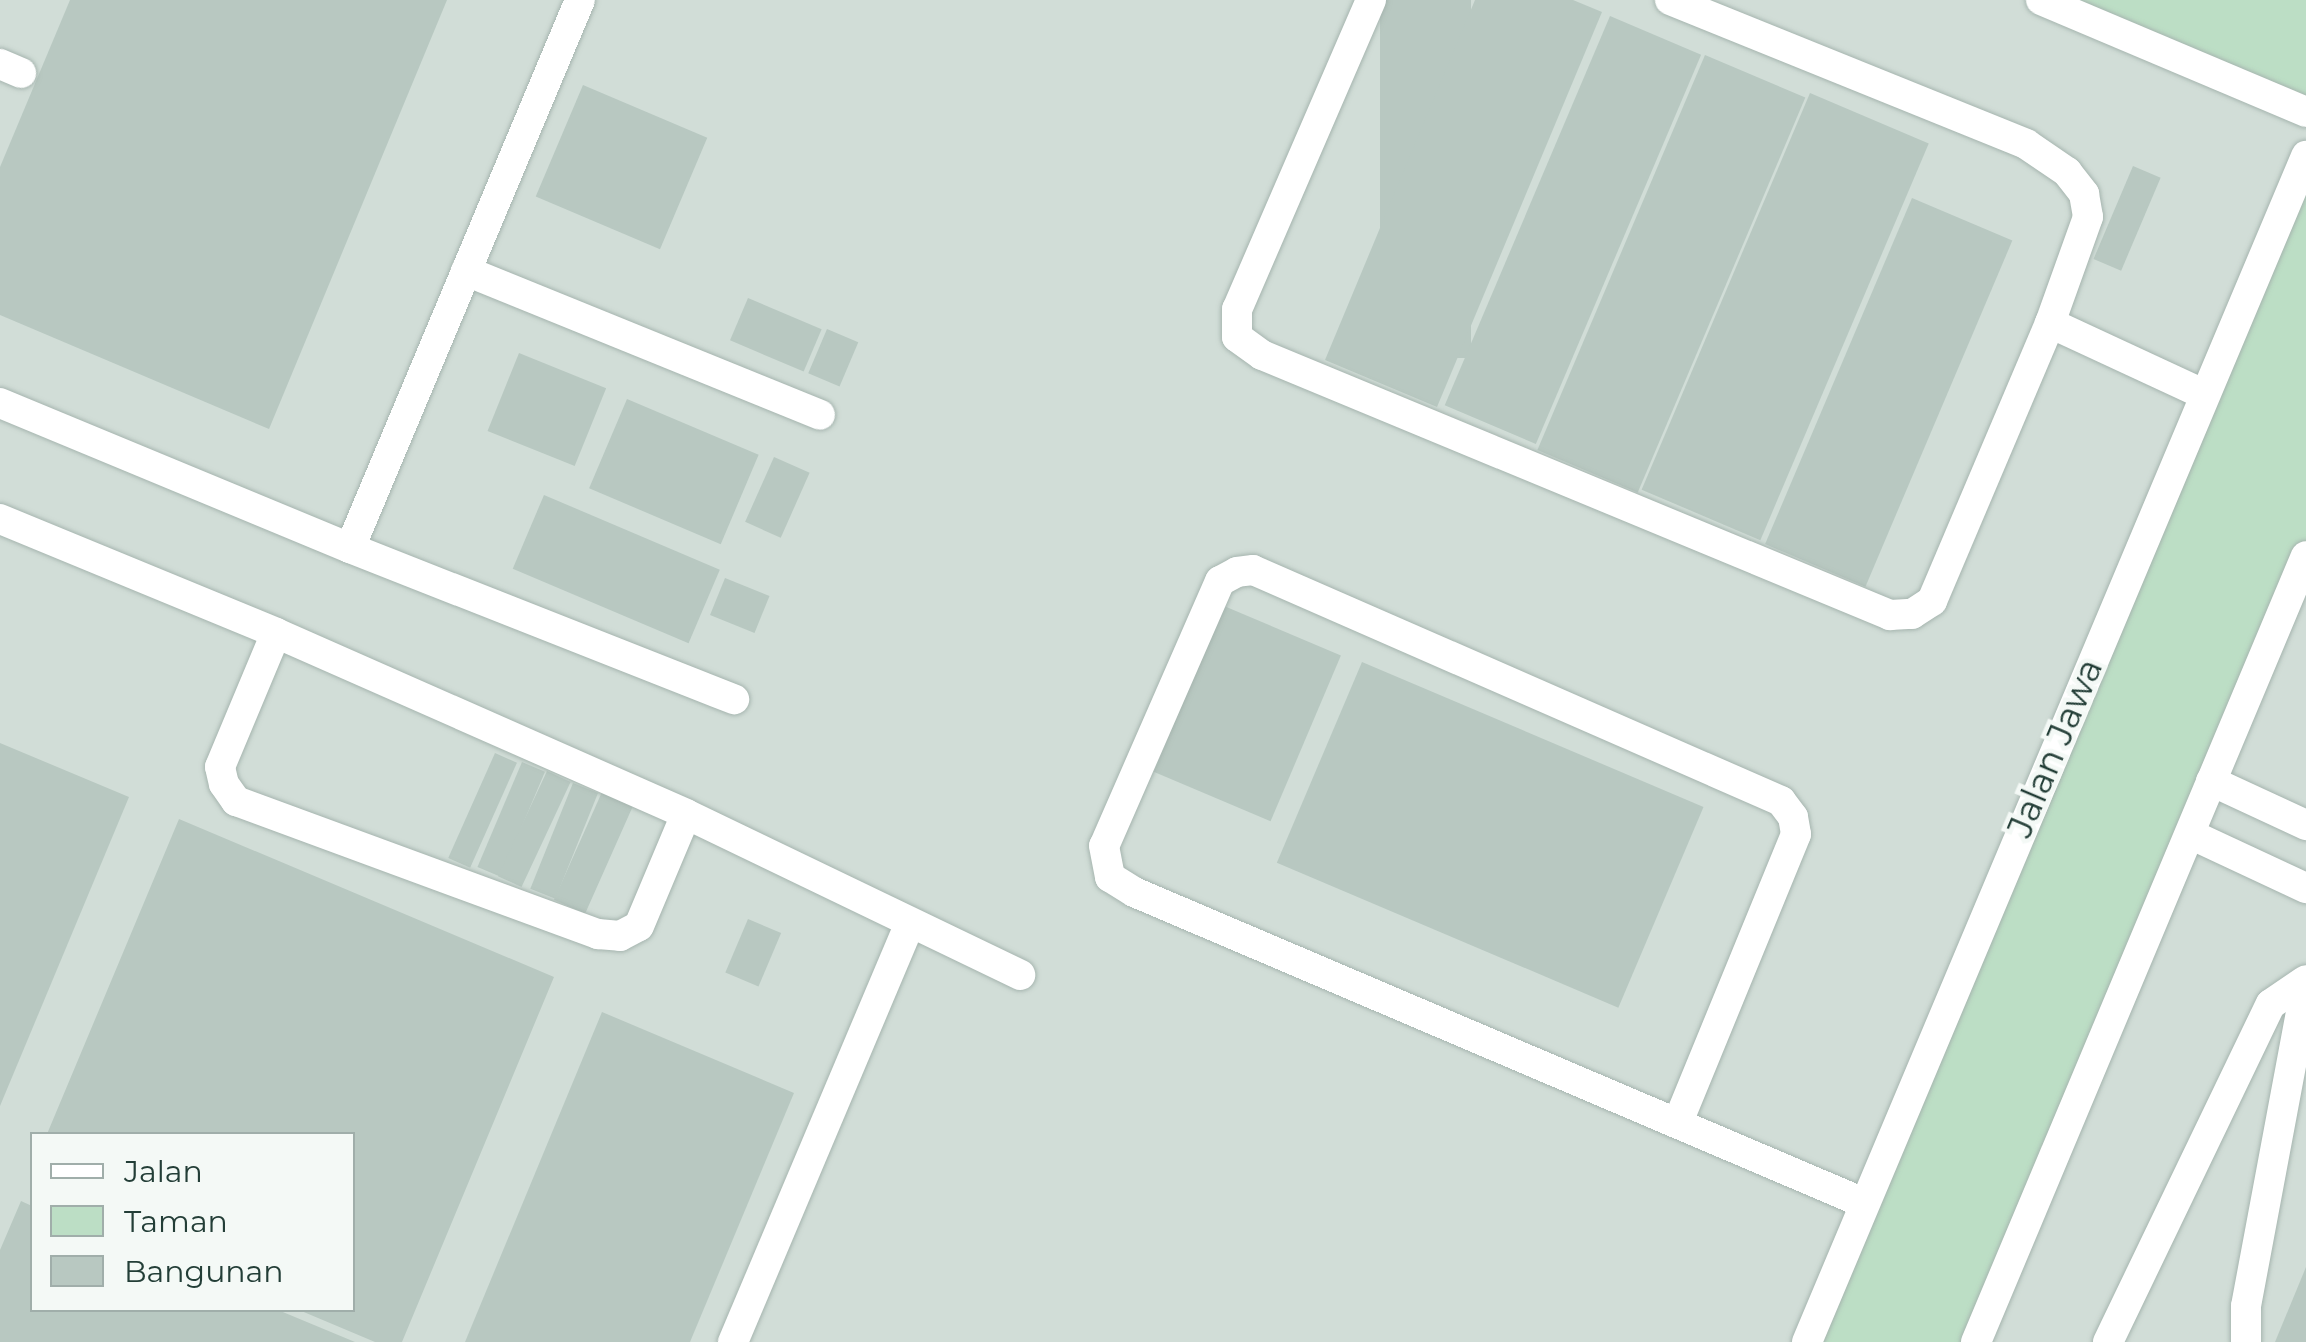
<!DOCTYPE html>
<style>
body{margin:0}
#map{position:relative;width:2306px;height:1342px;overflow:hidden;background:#e3ede8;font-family:Montserrat,sans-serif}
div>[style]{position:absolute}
.built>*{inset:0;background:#d1ddd7}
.green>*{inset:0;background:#bcdec5}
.building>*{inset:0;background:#b8c8c1;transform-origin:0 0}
.roads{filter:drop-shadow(0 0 2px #a6b5af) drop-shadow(0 0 2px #a6b5af)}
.minor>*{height:30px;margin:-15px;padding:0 15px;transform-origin:15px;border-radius:15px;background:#fff}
span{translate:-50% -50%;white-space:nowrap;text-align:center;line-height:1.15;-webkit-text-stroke:9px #f4f9f6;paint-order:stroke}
.street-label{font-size:35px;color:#233e37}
.legend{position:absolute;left:30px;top:1132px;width:325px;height:180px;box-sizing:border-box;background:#f4f9f6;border:2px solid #a0aeaa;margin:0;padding:12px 18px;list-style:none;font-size:30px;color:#233e37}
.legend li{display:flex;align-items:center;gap:20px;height:50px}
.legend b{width:50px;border:2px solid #a0aeaa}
</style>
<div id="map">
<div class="built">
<div style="clip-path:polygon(evenodd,0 0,2306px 0,2306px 1342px,0 1342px,0 0,32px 1134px,352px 1134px,352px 1310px,32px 1310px,32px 1134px)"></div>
</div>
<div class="green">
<div style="clip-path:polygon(2041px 0,2306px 0,2306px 112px)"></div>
<div style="clip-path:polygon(2306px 157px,2306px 558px,1976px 1342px,1809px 1342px)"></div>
</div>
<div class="building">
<div style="clip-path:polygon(70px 0,447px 0,269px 429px,0 315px,0 167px)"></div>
<div style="left:1380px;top:0;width:91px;height:358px"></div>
<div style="clip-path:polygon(1475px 0,1573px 0,1602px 12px,1437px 407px,1325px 360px)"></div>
<div style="left:1610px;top:16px;width:99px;height:423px;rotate:23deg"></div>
<div style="left:1705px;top:55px;width:109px;height:429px;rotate:23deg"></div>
<div style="left:583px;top:85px;width:135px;height:121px;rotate:23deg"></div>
<div style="left:1810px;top:93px;width:129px;height:431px;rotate:23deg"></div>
<div style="left:2133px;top:166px;width:30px;height:101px;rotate:23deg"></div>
<div style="left:1912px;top:198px;width:109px;height:376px;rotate:23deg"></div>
<div style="left:748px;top:298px;width:80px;height:46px;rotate:23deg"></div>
<div style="left:827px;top:329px;width:34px;height:48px;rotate:23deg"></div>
<div style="left:519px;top:353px;width:94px;height:84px;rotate:22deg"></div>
<div style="left:627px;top:399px;width:143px;height:97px;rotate:23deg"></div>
<div style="left:774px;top:457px;width:39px;height:71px;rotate:24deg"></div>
<div style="left:544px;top:495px;width:191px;height:80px;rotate:23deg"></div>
<div style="left:725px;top:578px;width:48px;height:40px;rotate:22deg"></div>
<div style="left:1224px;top:606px;width:127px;height:180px;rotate:23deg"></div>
<div style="left:1362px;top:662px;width:371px;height:218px;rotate:23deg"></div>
<div style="clip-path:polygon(0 743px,129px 797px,0 1106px)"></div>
<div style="left:495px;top:753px;width:24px;height:115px;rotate:24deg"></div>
<div style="left:522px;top:762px;width:25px;height:114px;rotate:23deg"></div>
<div style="left:547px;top:771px;width:26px;height:116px;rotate:25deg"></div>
<div style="left:573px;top:783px;width:27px;height:114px;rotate:22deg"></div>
<div style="left:602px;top:792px;width:34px;height:118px;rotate:24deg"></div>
<div style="clip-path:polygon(179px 819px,554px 977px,402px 1342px,375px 1342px,299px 1310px,352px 1310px,352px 1134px,47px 1134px)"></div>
<div style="left:748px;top:919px;width:36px;height:58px;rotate:23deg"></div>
<div style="clip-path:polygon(602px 1012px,794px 1093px,690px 1342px,465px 1342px)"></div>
<div style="clip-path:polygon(21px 1201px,32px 1206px,32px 1310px,278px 1310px,355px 1342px,0 1342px,0 1250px)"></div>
<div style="clip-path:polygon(2306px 1267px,2306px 1342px,2275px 1342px)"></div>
</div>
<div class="roads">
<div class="minor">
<div style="left:1371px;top:0;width:337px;rotate:113.4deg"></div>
<div style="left:1237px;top:309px;width:28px;rotate:90deg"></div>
<div style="left:1237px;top:337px;width:31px;rotate:36deg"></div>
<div style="left:1262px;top:355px;width:680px;rotate:22.49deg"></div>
<div style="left:1890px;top:615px;width:22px;rotate:-3deg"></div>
<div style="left:1912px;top:614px;width:24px;rotate:-33deg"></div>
<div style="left:1932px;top:601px;width:302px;rotate:-67deg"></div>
<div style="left:2050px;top:323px;width:169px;rotate:24.9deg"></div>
<div style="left:1670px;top:0;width:384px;rotate:22deg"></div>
<div style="left:2026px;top:144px;width:50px;rotate:34.3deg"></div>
<div style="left:2067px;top:172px;width:28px;rotate:52deg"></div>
<div style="left:2084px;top:194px;width:23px;rotate:80deg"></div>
<div style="left:2088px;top:217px;width:113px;rotate:109.7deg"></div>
<div style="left:2041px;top:0;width:288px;rotate:22.9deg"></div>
<div style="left:0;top:64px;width:23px;rotate:23deg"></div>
<div style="left:466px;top:271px;width:382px;rotate:22.1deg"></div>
<div style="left:0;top:403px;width:379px;rotate:22.5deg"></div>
<div style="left:350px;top:548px;width:413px;rotate:21.5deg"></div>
<div style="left:0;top:519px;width:299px;rotate:22.4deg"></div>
<div style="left:276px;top:633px;width:448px;rotate:23.8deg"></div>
<div style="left:686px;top:814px;width:371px;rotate:25.7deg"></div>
<div style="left:350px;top:548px;width:594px;rotate:-67.23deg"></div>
<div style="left:276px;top:633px;width:145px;rotate:112.7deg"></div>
<div style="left:220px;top:767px;width:17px;rotate:77deg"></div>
<div style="left:224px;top:784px;width:21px;rotate:55deg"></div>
<div style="left:236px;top:801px;width:386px;rotate:20.2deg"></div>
<div style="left:598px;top:934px;width:22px;rotate:5deg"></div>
<div style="left:620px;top:936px;width:21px;rotate:-28deg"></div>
<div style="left:639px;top:926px;width:121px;rotate:-67.2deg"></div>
<div style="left:2211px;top:781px;width:105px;rotate:24.9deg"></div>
<div style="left:2190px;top:834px;width:128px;rotate:25deg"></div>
<div style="left:1678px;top:1122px;width:311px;rotate:-67.7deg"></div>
<div style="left:1796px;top:834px;width:17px;rotate:-100deg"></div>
<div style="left:1793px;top:817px;width:20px;rotate:-127deg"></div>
<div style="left:1781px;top:801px;width:576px;rotate:-156.37deg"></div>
<div style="left:1253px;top:570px;width:16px;rotate:173deg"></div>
<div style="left:1237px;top:572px;width:19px;rotate:152deg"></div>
<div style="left:1220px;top:581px;width:289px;rotate:113.6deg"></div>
<div style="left:1104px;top:846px;width:32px;rotate:79deg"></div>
<div style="left:1110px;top:877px;width:28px;rotate:32deg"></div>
<div style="left:1134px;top:892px;width:793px;rotate:23.08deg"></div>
<div style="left:733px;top:1342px;width:453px;rotate:-67.1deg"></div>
<div style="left:1807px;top:1342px;width:1287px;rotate:-67.18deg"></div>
<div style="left:1976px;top:1342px;width:852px;rotate:-67.23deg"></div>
<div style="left:2108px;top:1342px;width:375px;rotate:-64.3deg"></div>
<div style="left:2271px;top:1004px;width:42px;rotate:-34.4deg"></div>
<div style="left:2246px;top:1342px;width:36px;rotate:-90deg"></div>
<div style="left:2246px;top:1306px;width:326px;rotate:-79.4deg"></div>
</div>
</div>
<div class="street-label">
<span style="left:2055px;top:748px;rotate:-67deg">Jalan Jawa</span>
</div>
<ul class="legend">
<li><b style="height:12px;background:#fff"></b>Jalan</li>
<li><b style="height:28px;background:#bcdec5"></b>Taman</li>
<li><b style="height:28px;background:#b8c8c1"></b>Bangunan</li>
</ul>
</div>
